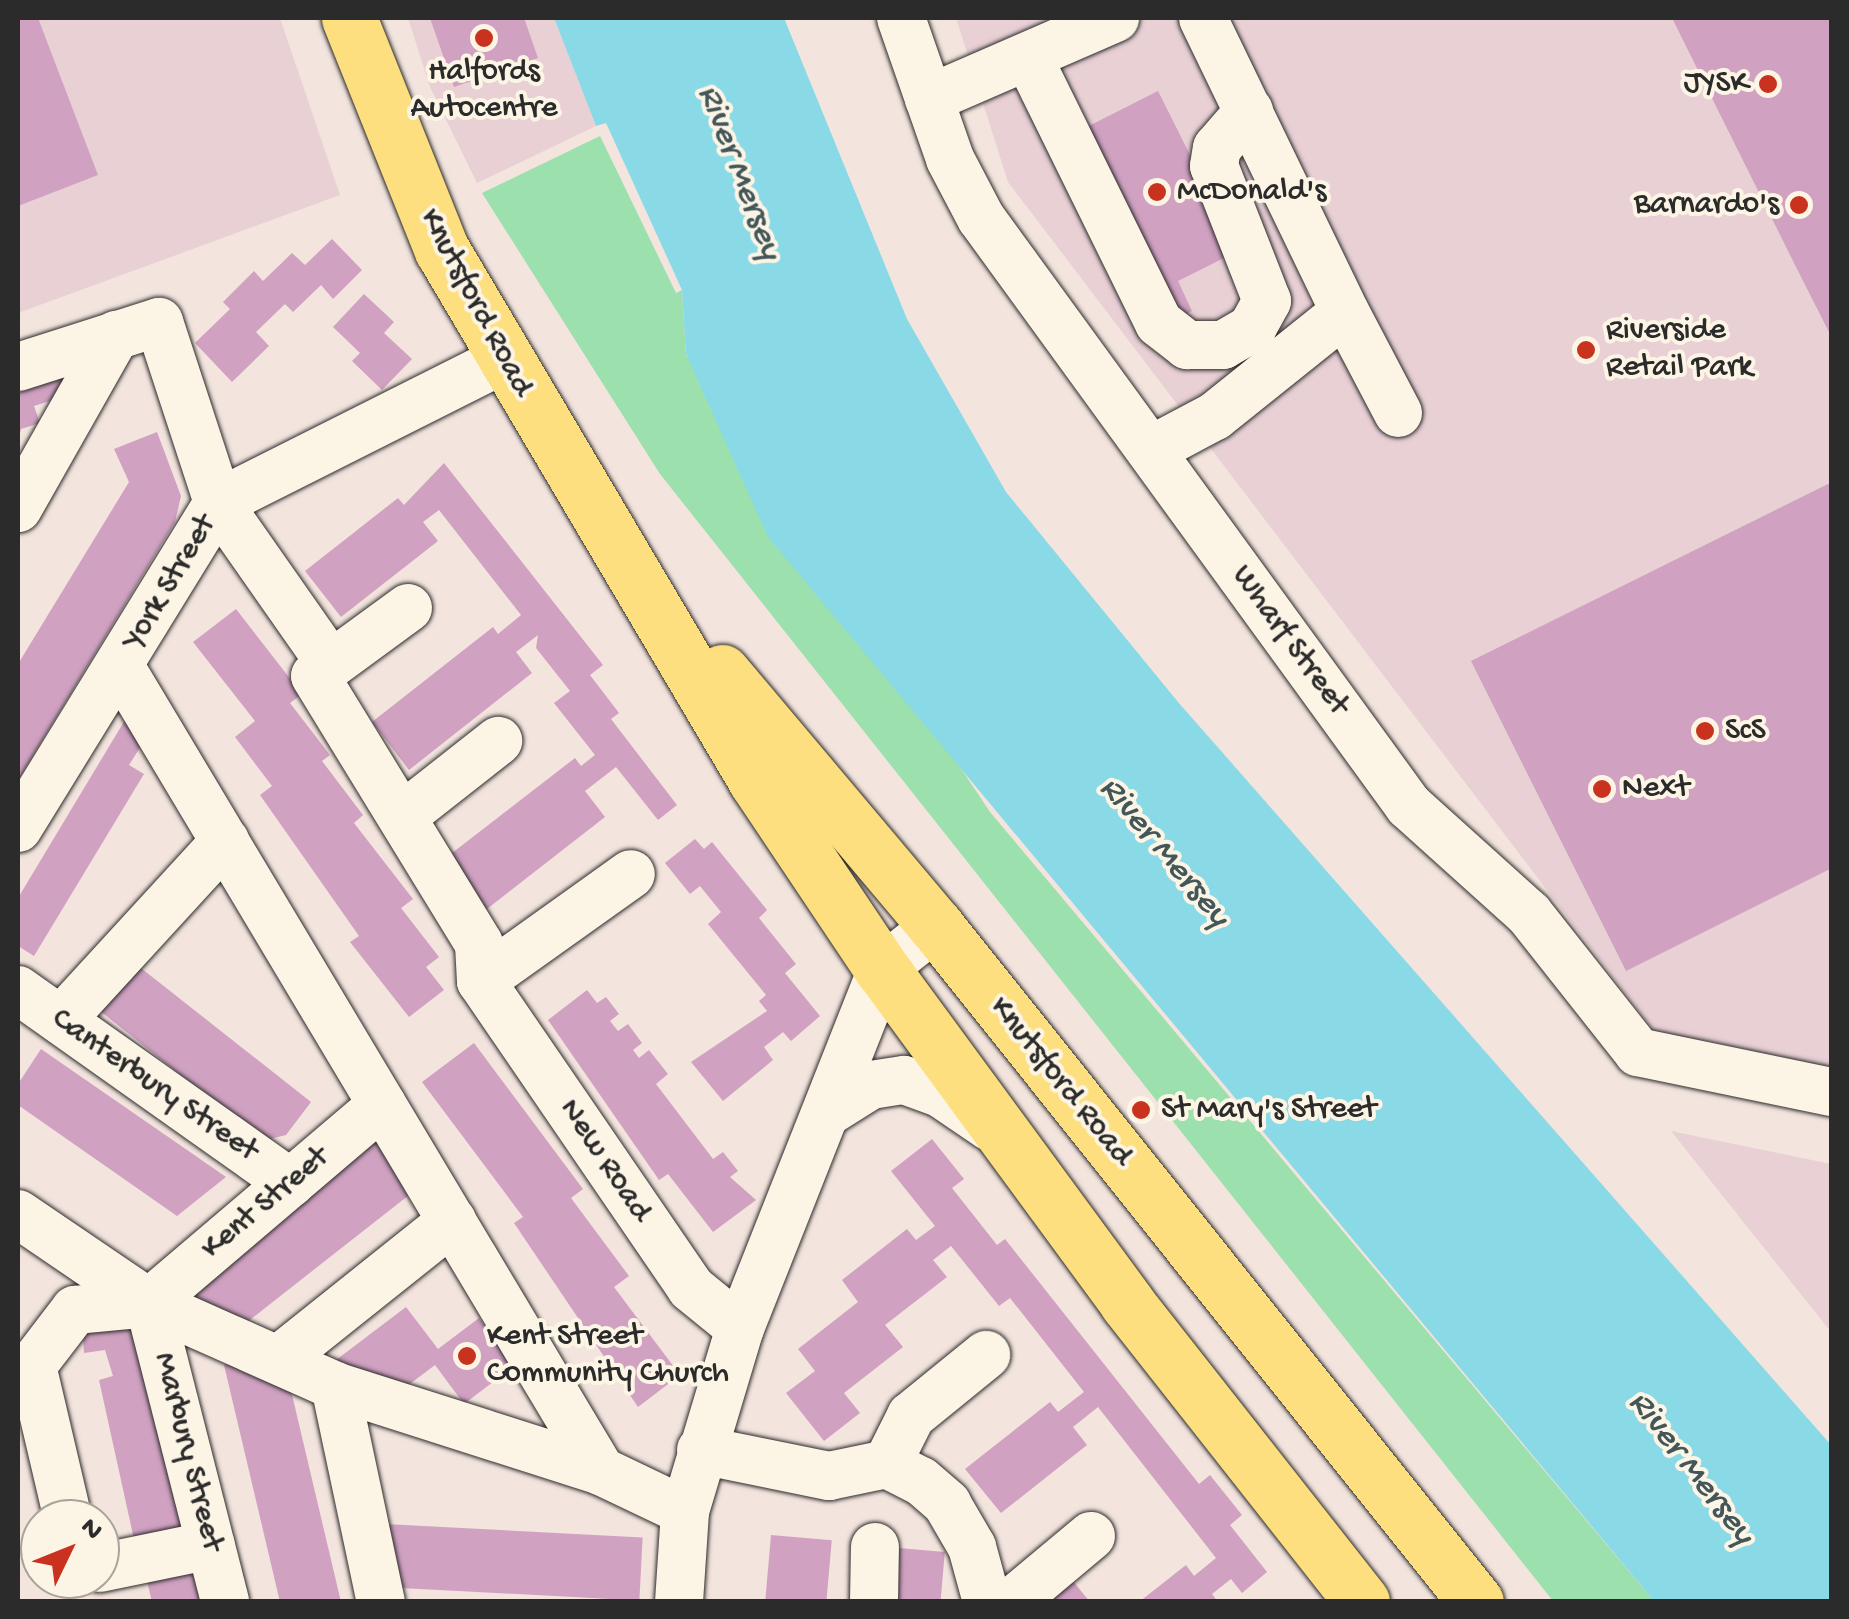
<!DOCTYPE html>
<style>
body{margin:0}
#map{position:relative;width:1849px;height:1619px;overflow:hidden;background:#f3e4de;font-family:"Gochi Hand",sans-serif}
div>[style]{position:absolute}
.built>*{inset:0;background:#e8d0d5}
.green>*{inset:0;background:#9be0ad}
.water>*{inset:0;background:#8ad9e7}
.building>*{inset:0;background:#d0a1c1;transform-origin:0 0}
.roads{filter:drop-shadow(0 0 2px #2b2b2b) drop-shadow(0 0 2px #2b2b2b)}
.minor>*{height:48px;margin:-24px;padding:0 24px;transform-origin:24px;border-radius:24px;background:#fcf5e5}
.highway>*{height:55px;margin:-27.5px;padding:0 27.5px;transform-origin:27.5px;border-radius:27.5px;background:#fedf80}
.dots>*{width:28px;height:28px;translate:-50% -50%;box-sizing:border-box;border:5px solid #fcf5e5;border-radius:50%}
span{translate:-50% -50%;white-space:nowrap;text-align:center;line-height:1.15;-webkit-text-stroke:8px #fcf5e5;paint-order:stroke}
.poi-label{font-size:32px;color:#2b2b2b}
.right{translate:-100% -50%;text-align:right}
.left{translate:0 -50%;text-align:left}
.street-label{font-size:32px;color:#2b2b2b}
.water-label{font-size:35px;color:#43565a;font-style:italic}
.frame{position:absolute;inset:0;border:20px solid #2b2b2b;pointer-events:none}
.north{position:absolute;left:20px;top:1499px;width:100px;height:100px;box-sizing:border-box;background:#fcf5e5;border:2px solid #a8a49b;border-radius:50%;rotate:47deg;font-size:28px;font-weight:700;line-height:40px;text-align:center;color:#2b2b2b}
.north::after{content:'';display:block;margin:auto;width:35px;height:45px;background:#c8321e;clip-path:polygon(50% 0,100% 100%,50% 72%,0 100%)}
</style>
<div id="map">
<div class="built">
<div style="clip-path:polygon(18px 18px,280px 18px,340px 195px,18px 313px)"></div>
<div style="clip-path:polygon(408px 18px,554px 18px,596px 126px,477px 183px,430px 87px)"></div>
<div style="clip-path:polygon(956px 18px,1831px 18px,1831px 1067px,1661px 1040px,1008px 182px)"></div>
<div style="clip-path:polygon(1671px 1131px,1831px 1164px,1831px 1332px)"></div>
</div>
<div class="green">
<div style="clip-path:polygon(600px 136px,676px 293px,682px 290px,686px 355px,990px 812px,1654px 1601px,1553px 1601px,660px 474px,482px 193px)"></div>
</div>
<div class="water">
<div style="clip-path:polygon(554px 18px,784px 18px,907px 319px,1006px 492px,1178px 702px,1831px 1445px,1831px 1601px,1654px 1601px,768px 537px,686px 354px,682px 290px,606px 123px,596px 126px)"></div>
</div>
<div class="building">
<div style="clip-path:polygon(18px 18px,38px 18px,98px 175px,18px 206px)"></div>
<div style="clip-path:polygon(430px 18px,524px 18px,538px 58px,454px 87px)"></div>
<div style="clip-path:polygon(1672px 18px,1832px 18px,1832px 338px,1796px 267px)"></div>
<div style="clip-path:polygon(1158px 91px,1238px 251px,1178px 281px,1192px 311px,1170px 322px,1075px 133px)"></div>
<div style="clip-path:polygon(332px 239px,362px 270px,333px 299px,321px 285px,293px 312px,285px 304px,256px 332px,269px 346px,232px 382px,195px 343px,230px 309px,223px 302px,254px 271px,263px 281px,292px 253px,305px 265px)"></div>
<div style="clip-path:polygon(364px 294px,394px 322px,384px 333px,412px 359px,382px 390px,352px 361px,360px 353px,333px 327px)"></div>
<div style="clip-path:polygon(63px 367px,72px 394px,34px 406px,40px 423px,21px 429px,18px 440px,18px 381px)"></div>
<div style="clip-path:polygon(157px 432px,181px 496px,175px 522px,18px 780px,18px 664px,129px 482px,114px 449px)"></div>
<div style="clip-path:polygon(444px 463px,603px 665px,590px 675px,619px 713px,611px 719px,677px 805px,658px 820px,616px 767px,585px 791px,605px 817px,483px 912px,443px 860px,575px 758px,581px 766px,595px 755px,554px 703px,570px 691px,536px 648px,538px 635px,516px 652px,532px 673px,409px 770px,372px 722px,493px 627px,498px 634px,521px 615px,439px 510px,423px 522px,438px 541px,341px 617px,305px 571px,398px 498px,404px 505px)"></div>
<div style="clip-path:polygon(1832px 482px,1832px 868px,1626px 971px,1471px 661px)"></div>
<div style="clip-path:polygon(236px 609px,302px 694px,290px 703px,330px 755px,322px 761px,363px 815px,354px 823px,413px 899px,401px 908px,439px 957px,426px 967px,444px 990px,409px 1017px,350px 942px,359px 936px,260px 795px,272px 786px,235px 737px,255px 721px,193px 642px)"></div>
<div style="clip-path:polygon(131px 710px,148px 735px,129px 765px,144px 774px,34px 956px,18px 946px,18px 898px)"></div>
<div style="clip-path:polygon(695px 839px,704px 849px,712px 842px,767px 910px,759px 918px,796px 964px,785px 973px,820px 1016px,791px 1041px,783px 1032px,764px 1047px,773px 1060px,723px 1101px,691px 1062px,767px 1011px,759px 1001px,766px 995px,708px 924px,721px 912px,700px 886px,690px 894px,665px 863px)"></div>
<div style="clip-path:polygon(132px 961px,311px 1102px,286px 1135px,270px 1139px,250px 1130px,95px 1007px)"></div>
<div style="clip-path:polygon(587px 990px,597px 1003px,606px 997px,619px 1014px,610px 1021px,618px 1031px,628px 1024px,642px 1043px,633px 1050px,639px 1058px,649px 1050px,668px 1074px,656px 1084px,713px 1159px,723px 1152px,738px 1171px,730px 1177px,756px 1200px,713px 1232px,668px 1174px,659px 1180px,548px 1020px)"></div>
<div style="clip-path:polygon(474px 1043px,583px 1189px,571px 1198px,629px 1276px,614px 1287px,680px 1375px,638px 1407px,514px 1223px,523px 1217px,422px 1082px)"></div>
<div style="clip-path:polygon(41px 1049px,190px 1152px,226px 1177px,177px 1216px,18px 1105px,18px 1084px)"></div>
<div style="clip-path:polygon(385px 1134px,418px 1188px,237px 1330px,213px 1317px,190px 1288px)"></div>
<div style="clip-path:polygon(932px 1139px,964px 1179px,952px 1188px,997px 1245px,1005px 1239px,1199px 1484px,1210px 1475px,1242px 1515px,1230px 1525px,1267px 1572px,1242px 1593px,1231px 1579px,1212px 1594px,1218px 1602px,1139px 1602px,1186px 1565px,1194px 1576px,1216px 1558px,1098px 1407px,1073px 1427px,1087px 1445px,1001px 1513px,965px 1469px,1050px 1402px,1058px 1412px,1084px 1392px,1010px 1298px,999px 1306px,951px 1246px,933px 1260px,947px 1277px,885px 1325px,903px 1347px,844px 1393px,860px 1413px,824px 1441px,786px 1393px,815px 1371px,798px 1349px,858px 1302px,842px 1280px,907px 1229px,916px 1240px,935px 1226px,891px 1171px)"></div>
<div style="clip-path:polygon(406px 1307px,438px 1349px,479px 1318px,514px 1366px,464px 1404px,435px 1365px,394px 1396px,355px 1385px,336px 1360px)"></div>
<div style="clip-path:polygon(138px 1321px,190px 1539px,137px 1553px,99px 1380px,113px 1376px,105px 1350px,84px 1353px,82px 1325px)"></div>
<div style="clip-path:polygon(234px 1362px,289px 1382px,341px 1602px,280px 1602px,224px 1365px)"></div>
<div style="left:385px;top:1524px;width:258px;height:63px;rotate:3deg"></div>
<div style="left:771px;top:1535px;width:61px;height:67px;rotate:5deg"></div>
<div style="left:899px;top:1548px;width:46px;height:54px;rotate:5deg"></div>
<div style="clip-path:polygon(193px 1556px,204px 1602px,152px 1602px,144px 1568px)"></div>
<div style="clip-path:polygon(1064px 1570px,1090px 1602px,1026px 1602px)"></div>
</div>
<div class="roads">
<div class="minor">
<div style="left:901px;top:18px;width:149px;rotate:70.8deg"></div>
<div style="left:950px;top:159px;width:67px;rotate:62.3deg"></div>
<div style="left:981px;top:218px;width:727px;rotate:53.95deg"></div>
<div style="left:1409px;top:806px;width:161px;rotate:42deg"></div>
<div style="left:1529px;top:914px;width:176px;rotate:51.7deg"></div>
<div style="left:1638px;top:1052px;width:198px;rotate:11.7deg"></div>
<div style="left:1030px;top:61px;width:292px;rotate:63.8deg"></div>
<div style="left:1159px;top:323px;width:36px;rotate:38deg"></div>
<div style="left:1187px;top:345px;width:36px"></div>
<div style="left:1223px;top:345px;width:34px;rotate:-30deg"></div>
<div style="left:1252px;top:328px;width:31px;rotate:-61deg"></div>
<div style="left:1267px;top:301px;width:145px;rotate:-111.4deg"></div>
<div style="left:1214px;top:166px;width:18px;rotate:-81deg"></div>
<div style="left:1217px;top:148px;width:49px;rotate:-49.1deg"></div>
<div style="left:929px;top:99px;width:203px;rotate:-23.5deg"></div>
<div style="left:1345px;top:312px;width:114px;rotate:62.3deg"></div>
<div style="left:18px;top:367px;width:148px;rotate:-17.7deg"></div>
<div style="left:159px;top:322px;width:190px;rotate:71.9deg"></div>
<div style="left:218px;top:503px;width:195px;rotate:55deg"></div>
<div style="left:1151px;top:450px;width:72px;rotate:-28deg"></div>
<div style="left:1215px;top:416px;width:166px;rotate:-38.7deg"></div>
<div style="left:1345px;top:312px;width:326px;rotate:-115.8deg"></div>
<div style="left:18px;top:508px;width:199px;rotate:-60.5deg"></div>
<div style="left:408px;top:608px;width:115px;rotate:143.8deg"></div>
<div style="left:315px;top:676px;width:314px;rotate:58.5deg"></div>
<div style="left:479px;top:944px;width:37px;rotate:87deg"></div>
<div style="left:481px;top:981px;width:372px;rotate:55.6deg"></div>
<div style="left:691px;top:1288px;width:63px;rotate:39.2deg"></div>
<div style="left:121px;top:668px;width:936px;rotate:59.13deg"></div>
<div style="left:404px;top:815px;width:120px;rotate:-38.2deg"></div>
<div style="left:18px;top:828px;width:382px;rotate:-58.4deg"></div>
<div style="left:218px;top:503px;width:318px;rotate:-26.7deg"></div>
<div style="left:481px;top:981px;width:184px;rotate:-35.5deg"></div>
<div style="left:18px;top:990px;width:334px;rotate:35.3deg"></div>
<div style="left:61px;top:1020px;width:243px;rotate:-47.5deg"></div>
<div style="left:826px;top:1113px;width:53px;rotate:-31.9deg"></div>
<div style="left:871px;top:1085px;width:33px;rotate:-9deg"></div>
<div style="left:904px;top:1080px;width:38px;rotate:20deg"></div>
<div style="left:940px;top:1093px;width:60px;rotate:34.2deg"></div>
<div style="left:18px;top:1214px;width:158px;rotate:34.2deg"></div>
<div style="left:149px;top:1303px;width:204px;rotate:24deg"></div>
<div style="left:335px;top:1386px;width:279px;rotate:17.7deg"></div>
<div style="left:601px;top:1471px;width:93px;rotate:25.5deg"></div>
<div style="left:149px;top:1303px;width:309px;rotate:75.7deg"></div>
<div style="left:149px;top:1303px;width:306px;rotate:-40.4deg"></div>
<div style="left:278px;top:1360px;width:223px;rotate:-38.6deg"></div>
<div style="left:335px;top:1386px;width:221px;rotate:78deg"></div>
<div style="left:701px;top:1450px;width:131px;rotate:11.5deg"></div>
<div style="left:829px;top:1476px;width:59px;rotate:-11.7deg"></div>
<div style="left:887px;top:1464px;width:38px;rotate:27deg"></div>
<div style="left:921px;top:1481px;width:35px;rotate:41deg"></div>
<div style="left:947px;top:1504px;width:50px;rotate:59.8deg"></div>
<div style="left:972px;top:1547px;width:57px;rotate:74.7deg"></div>
<div style="left:887px;top:1464px;width:54px;rotate:-63.4deg"></div>
<div style="left:911px;top:1416px;width:97px;rotate:-39.1deg"></div>
<div style="left:68px;top:1519px;width:157px;rotate:-103.2deg"></div>
<div style="left:32px;top:1366px;width:71px;rotate:-52.5deg"></div>
<div style="left:75px;top:1310px;width:74px;rotate:-5.4deg"></div>
<div style="left:100px;top:1568px;width:113px;rotate:-11.7deg"></div>
<div style="left:679px;top:1602px;width:91px;rotate:-86.2deg"></div>
<div style="left:685px;top:1511px;width:191px;rotate:-73.3deg"></div>
<div style="left:740px;top:1328px;width:386px;rotate:-68.4deg"></div>
<div style="left:882px;top:969px;width:69px;rotate:-38.5deg"></div>
<div style="left:874px;top:1602px;width:55px;rotate:-89deg"></div>
<div style="left:1012px;top:1602px;width:103px;rotate:-39.9deg"></div>
</div>
<div class="highway">
<div style="left:349px;top:18px;width:250px;rotate:68.2deg"></div>
<div style="left:442px;top:250px;width:617px;rotate:59.4deg"></div>
<div style="left:756px;top:781px;width:226px;rotate:56.2deg"></div>
<div style="left:882px;top:969px;width:414px;rotate:53.7deg"></div>
<div style="left:1127px;top:1303px;width:380px;rotate:51.8deg"></div>
<div style="left:722px;top:672px;width:332px;rotate:49.9deg"></div>
<div style="left:936px;top:926px;width:865px;rotate:51.38deg"></div>
</div>
</div>
<div class="dots">
<div style="left:484px;top:38px;background:#c8321e"></div>
<div style="left:1768px;top:84px;background:#c8321e"></div>
<div style="left:1157px;top:192px;background:#c8321e"></div>
<div style="left:1799px;top:205px;background:#c8321e"></div>
<div style="left:1586px;top:350px;background:#c8321e"></div>
<div style="left:1705px;top:731px;background:#c8321e"></div>
<div style="left:1602px;top:789px;background:#c8321e"></div>
<div style="left:1141px;top:1110px;background:#c8321e"></div>
<div style="left:467px;top:1356px;background:#c8321e"></div>
</div>
<div class="poi-label">
<span style="left:484px;top:91px">Halfords<br>Autocentre</span>
<span class="right" style="left:1748px;top:84px">JYSK</span>
<span class="left" style="left:1177px;top:192px">McDonald's</span>
<span class="right" style="left:1779px;top:205px">Barnardo's</span>
<span class="left" style="left:1606px;top:350px">Riverside<br>Retail Park</span>
<span class="left" style="left:1725px;top:731px">ScS</span>
<span class="left" style="left:1622px;top:789px">Next</span>
<span class="left" style="left:1161px;top:1110px">St Mary's Street</span>
<span class="left" style="left:487px;top:1356px">Kent Street<br>Community Church</span>
</div>
<div class="street-label">
<span style="left:475px;top:303px;rotate:62deg">Knutsford Road</span>
<span style="left:171px;top:583px;rotate:-59deg">York Street</span>
<span style="left:1289px;top:641px;rotate:54deg">Wharf Street</span>
<span style="left:1060px;top:1082px;rotate:51deg">Knutsford Road</span>
<span style="left:154px;top:1086px;rotate:35deg">Canterbury Street</span>
<span style="left:604px;top:1161px;rotate:56deg">New Road</span>
<span style="left:266px;top:1204px;rotate:-40deg">Kent Street</span>
<span style="left:187px;top:1452px;rotate:76deg">Marbury Street</span>
</div>
<div class="water-label">
<span style="left:738px;top:173px;rotate:69deg">River Mersey</span>
<span style="left:1163px;top:853px;rotate:50deg">River Mersey</span>
<span style="left:1690px;top:1469px;rotate:52deg">River Mersey</span>
</div>
<div class="frame"></div>
<div class="north">N</div>
</div>
